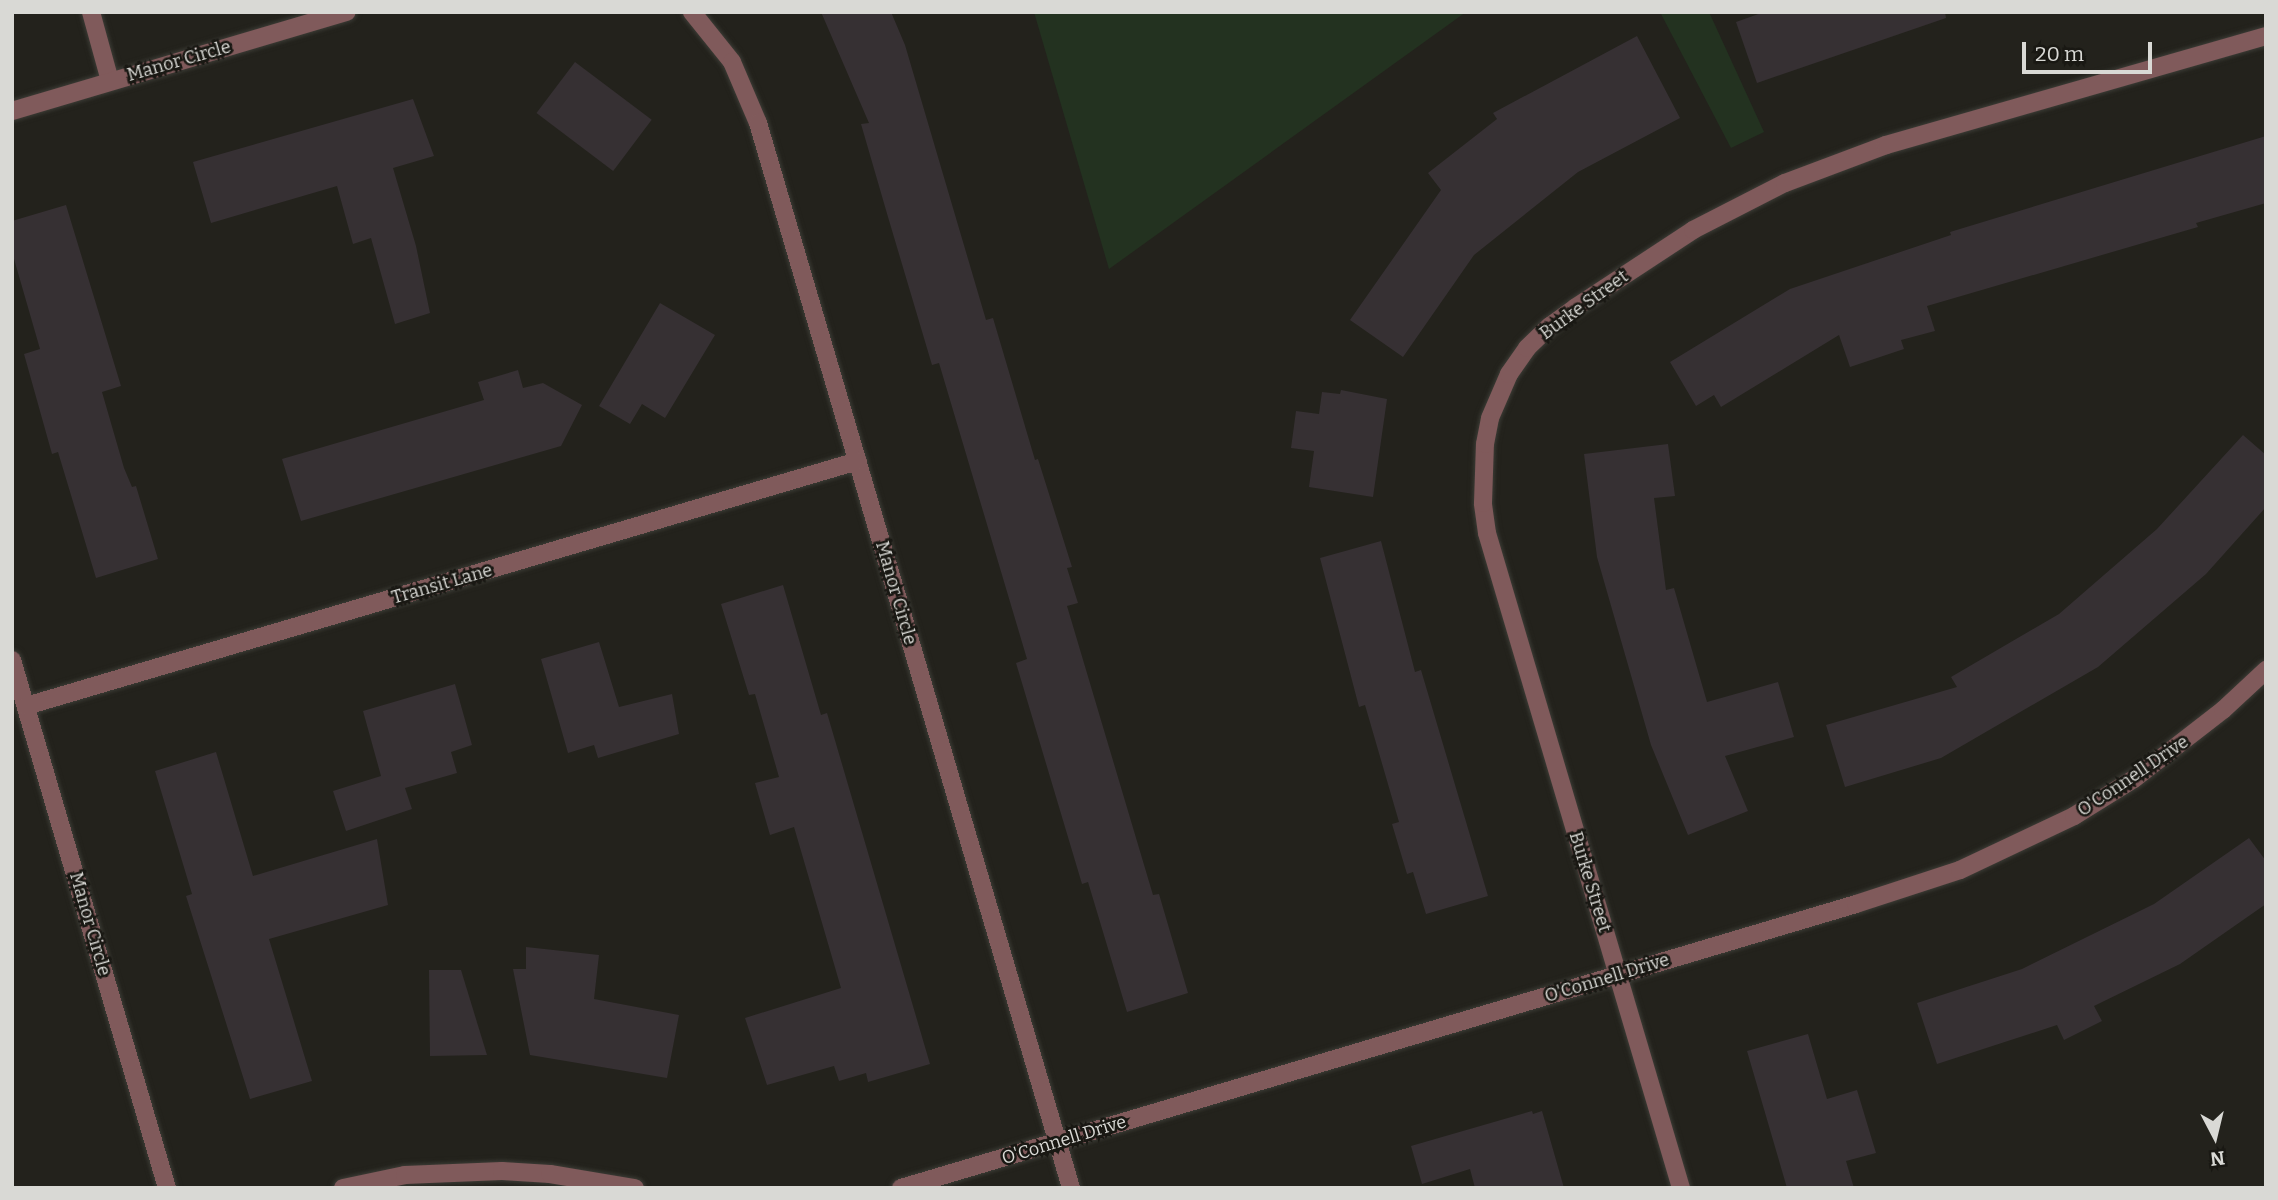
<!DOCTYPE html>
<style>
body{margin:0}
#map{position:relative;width:2278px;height:1200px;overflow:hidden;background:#23221c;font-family:Bitter,serif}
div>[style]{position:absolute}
.green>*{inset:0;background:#233220}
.building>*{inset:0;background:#363033;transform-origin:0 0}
.roads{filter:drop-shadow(0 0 2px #3c3c36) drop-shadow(0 0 2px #3c3c36)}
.minor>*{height:18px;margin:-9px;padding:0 9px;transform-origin:9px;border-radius:9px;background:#805a5b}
span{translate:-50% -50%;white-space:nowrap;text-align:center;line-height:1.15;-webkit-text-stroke:5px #191813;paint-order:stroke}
.street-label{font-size:18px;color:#d9d9d5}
.frame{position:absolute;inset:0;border:14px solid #d9d9d5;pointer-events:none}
.north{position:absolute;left:2180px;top:1102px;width:70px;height:70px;-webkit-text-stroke:5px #191813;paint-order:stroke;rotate:173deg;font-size:19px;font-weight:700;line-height:28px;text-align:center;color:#d9d9d5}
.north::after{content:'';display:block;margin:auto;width:24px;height:32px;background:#d9d9d5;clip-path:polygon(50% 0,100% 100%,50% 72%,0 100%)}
.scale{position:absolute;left:2022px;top:42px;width:130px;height:32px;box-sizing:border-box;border:4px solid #d9d9d5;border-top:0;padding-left:9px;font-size:21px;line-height:24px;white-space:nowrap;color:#d9d9d5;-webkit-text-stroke:5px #191813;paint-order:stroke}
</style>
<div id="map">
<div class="green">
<div style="clip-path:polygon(1034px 12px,1466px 12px,1109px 269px)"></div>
<div style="clip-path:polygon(1660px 12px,1709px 12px,1764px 132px,1731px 148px)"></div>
</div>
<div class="building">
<div style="clip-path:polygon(821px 12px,891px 12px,905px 45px,986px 320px,993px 318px,1035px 460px,1038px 459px,1072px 567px,1067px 568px,1078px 603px,1067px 606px,1153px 895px,1159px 894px,1188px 993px,1127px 1012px,1088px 882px,1082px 884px,1016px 663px,1027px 659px,939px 363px,932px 365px,888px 217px,861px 124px,869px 123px)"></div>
<div style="clip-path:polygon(1764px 12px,1945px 12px,1946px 18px,1757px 83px,1736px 22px)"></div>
<div style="clip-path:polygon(1637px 36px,1680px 118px,1578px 172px,1474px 255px,1403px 357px,1350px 320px,1441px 190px,1428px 173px,1497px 119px,1493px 113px)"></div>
<div style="left:575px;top:62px;width:96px;height:64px;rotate:37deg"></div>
<div style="clip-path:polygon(413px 99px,434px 156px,393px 168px,416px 246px,430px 313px,395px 324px,371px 238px,353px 244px,337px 186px,211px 223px,193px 162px)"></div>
<div style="clip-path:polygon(2266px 136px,2266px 203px,2196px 223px,2198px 227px,1927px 306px,1935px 331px,1901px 340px,1904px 349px,1850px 367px,1839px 335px,1721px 407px,1714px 395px,1696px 406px,1670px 362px,1790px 289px,1951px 235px,1950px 232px)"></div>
<div style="clip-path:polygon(66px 205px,121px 386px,102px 392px,124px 468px,132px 487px,136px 486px,158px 559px,96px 578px,58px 452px,52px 454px,24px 354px,40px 349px,12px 252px,12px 221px)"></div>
<div style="clip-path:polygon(660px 303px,715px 335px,665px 418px,642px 404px,630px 424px,599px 406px)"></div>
<div style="clip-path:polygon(518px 370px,523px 388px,543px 383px,582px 405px,561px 446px,301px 521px,282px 459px,484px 400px,478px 382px)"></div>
<div style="clip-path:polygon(1341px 390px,1387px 399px,1373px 497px,1309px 487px,1314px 451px,1291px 448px,1296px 411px,1319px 414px,1322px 392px,1340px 394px)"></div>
<div style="clip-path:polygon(2243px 435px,2266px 455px,2266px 507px,2206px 574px,2098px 667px,1941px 758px,1845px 787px,1826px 725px,1957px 687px,1951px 677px,2059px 614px,2157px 529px)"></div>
<div style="clip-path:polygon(1668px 444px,1675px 496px,1654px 498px,1666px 590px,1674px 588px,1707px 702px,1778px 682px,1794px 737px,1725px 756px,1748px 811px,1688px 835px,1651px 745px,1597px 557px,1584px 454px)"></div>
<div style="clip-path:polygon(1381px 541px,1415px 672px,1421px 670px,1488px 896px,1426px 914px,1413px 872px,1407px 874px,1392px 824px,1399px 822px,1365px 705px,1359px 707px,1320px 558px)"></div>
<div style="clip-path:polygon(783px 585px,821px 715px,827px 713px,930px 1064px,868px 1082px,866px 1073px,839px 1081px,834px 1066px,767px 1085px,745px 1018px,841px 988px,794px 827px,770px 835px,755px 783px,779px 777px,755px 694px,749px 695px,721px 604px)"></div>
<div style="clip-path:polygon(599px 642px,619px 707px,672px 694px,679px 734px,598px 758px,594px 745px,568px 753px,541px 659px)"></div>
<div style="clip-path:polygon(455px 684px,472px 745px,451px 752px,457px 773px,405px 788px,412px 809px,346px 831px,333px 791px,381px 776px,363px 711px)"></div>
<div style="clip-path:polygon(216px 752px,253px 876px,377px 839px,388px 905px,269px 939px,312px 1081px,250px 1099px,186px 896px,192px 894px,155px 771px)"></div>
<div style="clip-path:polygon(2249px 838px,2266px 861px,2266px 904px,2180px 964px,2094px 1006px,2102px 1021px,2064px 1040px,2057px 1025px,1937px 1064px,1917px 1003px,2022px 969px,2154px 904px)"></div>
<div style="clip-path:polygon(526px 947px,599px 955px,594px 999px,679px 1015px,667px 1078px,530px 1055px,513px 969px,526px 969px)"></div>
<div style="clip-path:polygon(429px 970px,461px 970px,487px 1055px,430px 1056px)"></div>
<div style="clip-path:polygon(1808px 1034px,1827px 1099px,1857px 1090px,1876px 1153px,1846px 1161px,1854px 1188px,1787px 1188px,1747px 1051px)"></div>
<div style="clip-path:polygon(1532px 1111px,1533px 1114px,1542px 1111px,1564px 1188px,1475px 1188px,1470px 1169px,1422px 1184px,1411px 1146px)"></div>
</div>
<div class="roads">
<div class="minor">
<div style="left:91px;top:12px;width:72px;rotate:74.6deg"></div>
<div style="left:692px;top:12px;width:64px;rotate:51.3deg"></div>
<div style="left:732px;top:62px;width:66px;rotate:66.9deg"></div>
<div style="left:758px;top:123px;width:1110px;rotate:73.62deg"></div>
<div style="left:12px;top:111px;width:349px;rotate:-16.5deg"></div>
<div style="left:12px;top:660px;width:550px;rotate:73.64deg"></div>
<div style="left:26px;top:706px;width:867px;rotate:-16.41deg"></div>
<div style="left:343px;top:1188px;width:63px;rotate:-11.8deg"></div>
<div style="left:405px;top:1175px;width:97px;rotate:-2.4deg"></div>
<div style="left:502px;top:1171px;width:48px;rotate:3.6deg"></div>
<div style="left:550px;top:1174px;width:86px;rotate:9.4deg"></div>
<div style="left:901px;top:1188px;width:996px;rotate:-16.56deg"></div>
<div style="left:1856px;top:904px;width:109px;rotate:-18.1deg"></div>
<div style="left:1960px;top:870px;width:126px;rotate:-25.3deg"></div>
<div style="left:2074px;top:816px;width:70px;rotate:-31.7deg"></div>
<div style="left:2134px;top:779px;width:113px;rotate:-37.8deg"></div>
<div style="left:2223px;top:710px;width:59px;rotate:-42.9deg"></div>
<div style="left:1681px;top:1188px;width:683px;rotate:-106.5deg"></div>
<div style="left:1487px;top:533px;width:30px;rotate:-98deg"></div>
<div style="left:1483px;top:503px;width:59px;rotate:-88.1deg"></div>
<div style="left:1485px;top:444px;width:26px;rotate:-79deg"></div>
<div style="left:1490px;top:418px;width:48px;rotate:-66.6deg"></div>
<div style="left:1509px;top:374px;width:32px;rotate:-55deg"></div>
<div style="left:1527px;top:348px;width:32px;rotate:-44deg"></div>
<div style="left:1550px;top:326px;width:32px;rotate:-36deg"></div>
<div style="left:1576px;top:307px;width:140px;rotate:-33.3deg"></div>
<div style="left:1693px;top:230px;width:103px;rotate:-27.1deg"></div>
<div style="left:1785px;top:183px;width:108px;rotate:-20.6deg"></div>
<div style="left:1886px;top:145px;width:395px;rotate:-16deg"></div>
</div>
</div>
<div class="street-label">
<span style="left:179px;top:61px;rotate:-16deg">Manor Circle</span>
<span style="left:1584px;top:305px;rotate:-36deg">Burke Street</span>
<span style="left:442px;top:584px;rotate:-16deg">Transit Lane</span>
<span style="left:896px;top:593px;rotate:74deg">Manor Circle</span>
<span style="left:2133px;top:776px;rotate:-34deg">O'Connell Drive</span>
<span style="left:1590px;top:882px;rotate:73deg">Burke Street</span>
<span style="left:90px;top:924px;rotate:74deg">Manor Circle</span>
<span style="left:1607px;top:978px;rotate:-17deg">O'Connell Drive</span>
<span style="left:1064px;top:1140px;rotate:-17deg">O'Connell Drive</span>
</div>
<div class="frame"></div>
<div class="north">N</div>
<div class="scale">20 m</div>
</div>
